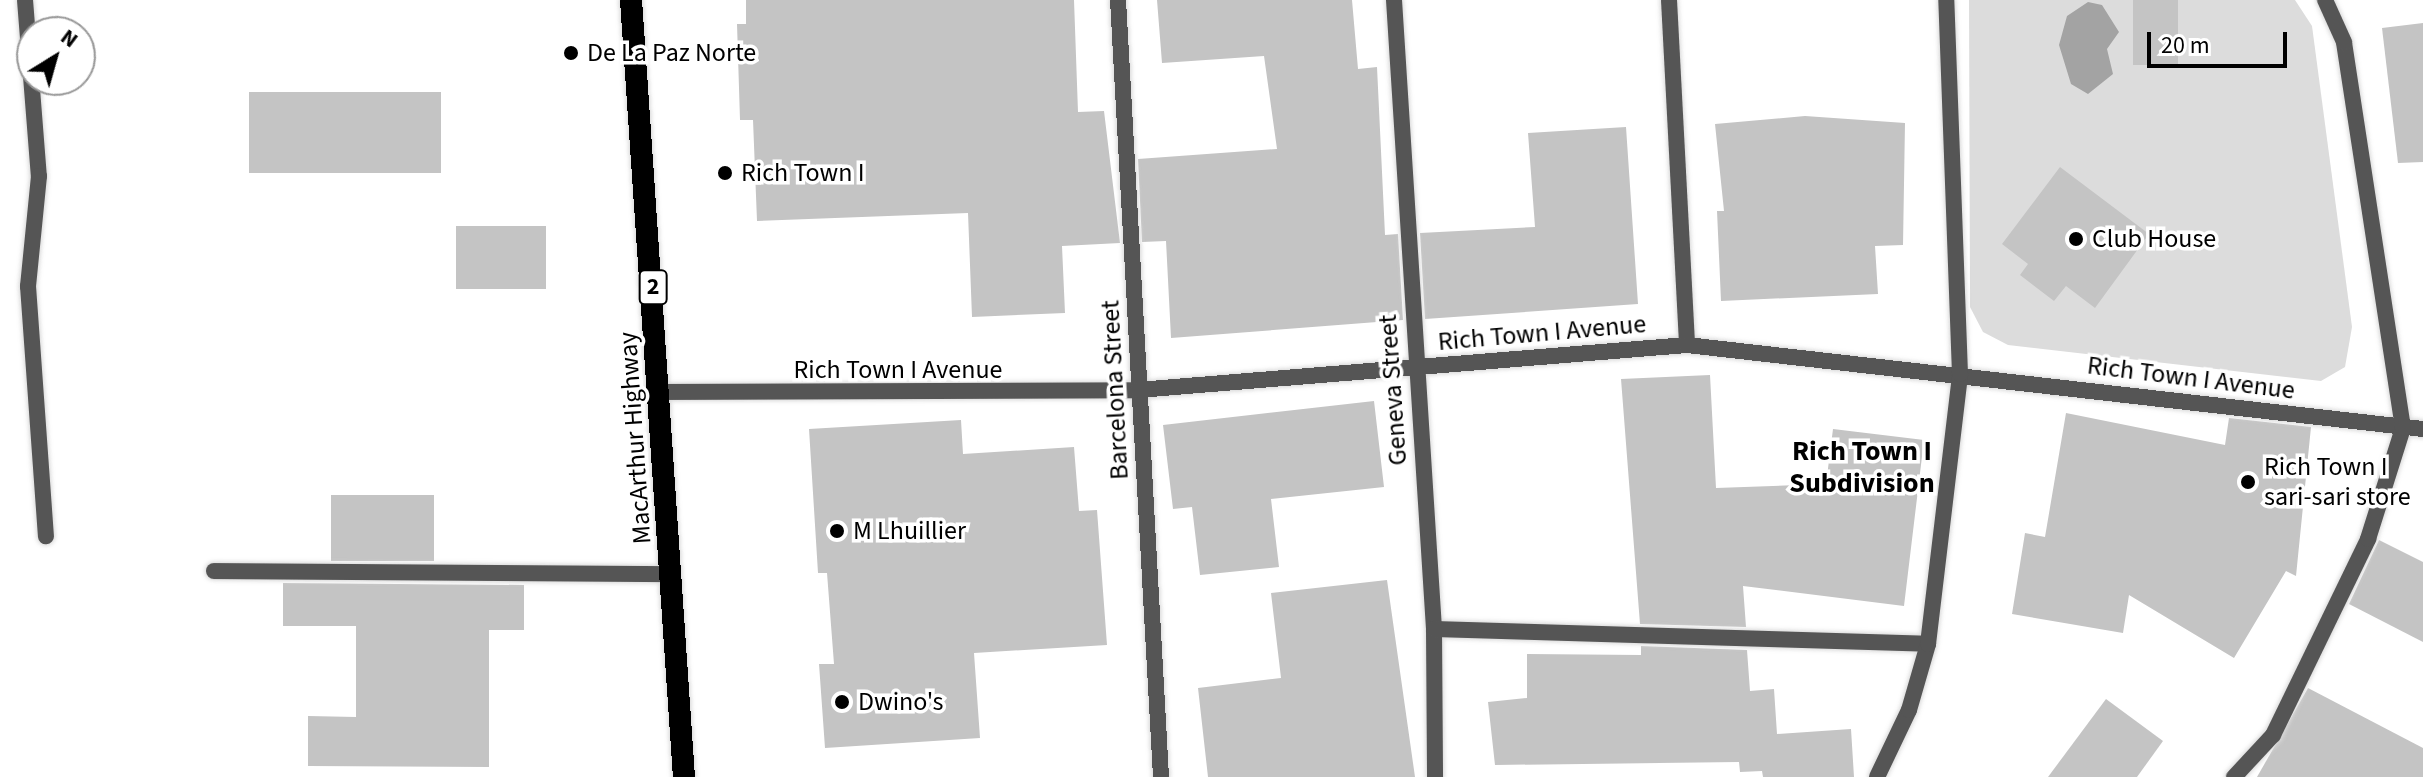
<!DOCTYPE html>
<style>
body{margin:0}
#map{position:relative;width:2423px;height:777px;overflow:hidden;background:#fff;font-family:"Source Sans 3",sans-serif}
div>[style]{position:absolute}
.green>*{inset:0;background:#dcdcdc}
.water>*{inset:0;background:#a3a3a3}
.building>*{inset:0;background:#c4c4c4;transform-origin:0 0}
.roads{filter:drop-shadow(0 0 2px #dbdbdb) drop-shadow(0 0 2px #dbdbdb)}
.service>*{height:16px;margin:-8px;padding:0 8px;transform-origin:8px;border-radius:8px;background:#555}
.minor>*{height:16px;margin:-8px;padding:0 8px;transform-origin:8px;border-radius:8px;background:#555}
.trunk>*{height:22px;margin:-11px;padding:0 11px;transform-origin:11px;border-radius:11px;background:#000}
.dots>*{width:22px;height:22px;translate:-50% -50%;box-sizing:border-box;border:4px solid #fff;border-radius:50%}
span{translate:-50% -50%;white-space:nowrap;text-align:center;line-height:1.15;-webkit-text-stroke:7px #fff;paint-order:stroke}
.shield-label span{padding:2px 6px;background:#fff;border:2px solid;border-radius:6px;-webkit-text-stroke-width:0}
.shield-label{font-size:24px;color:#000;font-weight:700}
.poi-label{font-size:26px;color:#000}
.left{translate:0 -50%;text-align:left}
.street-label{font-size:26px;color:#000}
.neighbourhood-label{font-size:28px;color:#000;font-weight:700}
.north{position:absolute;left:16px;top:16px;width:80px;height:80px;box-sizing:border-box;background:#fff;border:2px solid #999;border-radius:50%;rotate:37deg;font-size:22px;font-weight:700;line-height:32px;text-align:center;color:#000}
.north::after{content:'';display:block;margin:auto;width:28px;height:36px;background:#000;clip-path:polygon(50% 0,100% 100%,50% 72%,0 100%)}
.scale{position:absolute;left:2147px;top:32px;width:140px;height:36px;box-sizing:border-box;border:4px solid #000;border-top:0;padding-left:10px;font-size:24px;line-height:28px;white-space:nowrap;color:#000;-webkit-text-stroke:6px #fff;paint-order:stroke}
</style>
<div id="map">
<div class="green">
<div style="clip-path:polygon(1969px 0,2295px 0,2312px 26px,2352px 327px,2345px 367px,2321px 381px,2008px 345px,1983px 332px,1970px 307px)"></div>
</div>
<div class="water">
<div style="clip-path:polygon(2088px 2px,2102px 5px,2119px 32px,2107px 49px,2113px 74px,2088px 94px,2071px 84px,2059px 45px,2067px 16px)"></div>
</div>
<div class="building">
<div style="clip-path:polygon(746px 0,1074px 0,1078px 112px,1104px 111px,1120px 243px,1062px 246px,1065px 313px,972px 317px,968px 213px,757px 221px,753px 120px,740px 120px,737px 24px,746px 24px)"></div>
<div style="clip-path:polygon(1157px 0,1352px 0,1358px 69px,1377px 67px,1385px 235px,1398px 234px,1403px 320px,1171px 338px,1166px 241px,1142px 242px,1138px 159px,1277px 149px,1264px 56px,1162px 63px)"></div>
<div style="left:2133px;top:0;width:45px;height:65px"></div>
<div style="clip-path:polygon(2423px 23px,2423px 162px,2398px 163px,2382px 28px)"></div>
<div style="left:249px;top:92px;width:192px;height:81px"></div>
<div style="clip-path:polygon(1805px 116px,1905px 123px,1903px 245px,1875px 246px,1878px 294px,1721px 301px,1717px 211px,1724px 211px,1715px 124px)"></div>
<div style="clip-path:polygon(1626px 127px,1638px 304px,1425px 319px,1420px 233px,1535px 227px,1528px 133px)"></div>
<div style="clip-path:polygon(2060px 167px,2149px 234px,2095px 308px,2066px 286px,2054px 301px,2020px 275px,2028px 264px,2002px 244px)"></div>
<div style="left:456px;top:226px;width:90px;height:63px"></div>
<div style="clip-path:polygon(1710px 375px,1716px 488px,1826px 484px,1833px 429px,1924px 440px,1904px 606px,1743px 586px,1746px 627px,1640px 624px,1621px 379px)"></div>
<div style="clip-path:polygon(1374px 401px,1384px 487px,1271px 499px,1279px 567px,1200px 575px,1192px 507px,1173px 509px,1163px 425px)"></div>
<div style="clip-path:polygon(2066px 413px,2225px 445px,2229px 418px,2311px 427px,2296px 576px,2286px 571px,2234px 658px,2129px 595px,2123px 633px,2012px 614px,2025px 533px,2045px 537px)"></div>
<div style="clip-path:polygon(961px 420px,963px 454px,1074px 447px,1079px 511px,1097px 510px,1107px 645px,974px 653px,980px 738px,825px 748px,819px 664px,834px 664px,827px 573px,818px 573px,809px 429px)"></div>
<div style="left:331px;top:495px;width:103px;height:66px"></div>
<div style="clip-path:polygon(2379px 540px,2423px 562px,2423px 642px,2349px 604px)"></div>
<div style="clip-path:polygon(1387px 580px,1415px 777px,1208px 777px,1198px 688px,1281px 678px,1271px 593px)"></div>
<div style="clip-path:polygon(283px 583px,524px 585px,524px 630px,489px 630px,489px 767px,308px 766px,308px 716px,356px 717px,356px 626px,283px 626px)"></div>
<div style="clip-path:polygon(1641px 646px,1747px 650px,1750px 691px,1774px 689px,1777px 734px,1851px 729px,1854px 777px,1763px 777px,1762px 771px,1740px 772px,1739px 762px,1495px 765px,1488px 702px,1527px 698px,1527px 654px,1641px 655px)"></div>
<div style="clip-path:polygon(2308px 688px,2423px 748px,2423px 777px,2257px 777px)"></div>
<div style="clip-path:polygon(2106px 699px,2163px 741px,2137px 777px,2048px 777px)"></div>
</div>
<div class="roads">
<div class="service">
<div style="left:25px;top:0;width:177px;rotate:85.5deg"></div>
<div style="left:39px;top:176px;width:111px;rotate:95.7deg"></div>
<div style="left:28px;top:286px;width:251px;rotate:85.9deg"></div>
<div style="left:214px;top:571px;width:458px;rotate:0.4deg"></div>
</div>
<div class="minor">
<div style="left:1118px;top:0;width:778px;rotate:86.83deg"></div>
<div style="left:1394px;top:0;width:630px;rotate:86.36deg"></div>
<div style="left:1434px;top:629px;width:148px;rotate:89.6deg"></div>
<div style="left:1669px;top:0;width:345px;rotate:87deg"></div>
<div style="left:662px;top:392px;width:476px;rotate:-0.2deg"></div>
<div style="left:1138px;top:390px;width:551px;rotate:-4.69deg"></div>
<div style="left:1687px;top:345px;width:741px;rotate:6.51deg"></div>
<div style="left:1434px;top:629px;width:494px;rotate:1.7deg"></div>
<div style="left:1877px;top:777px;width:74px;rotate:-64.5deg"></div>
<div style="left:1909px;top:710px;width:69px;rotate:-73.9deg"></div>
<div style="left:1928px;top:644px;width:272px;rotate:-83.2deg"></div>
<div style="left:1960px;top:374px;width:374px;rotate:-92.1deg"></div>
<div style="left:2234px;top:777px;width:57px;rotate:-47.1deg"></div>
<div style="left:2273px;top:735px;width:218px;rotate:-64.1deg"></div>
<div style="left:2368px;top:539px;width:116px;rotate:-72.5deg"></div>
<div style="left:2403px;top:428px;width:390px;rotate:-98.7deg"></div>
<div style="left:2344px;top:42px;width:46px;rotate:-114.3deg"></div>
</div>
<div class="trunk">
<div style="left:631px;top:0;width:779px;rotate:86.1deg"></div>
</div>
</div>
<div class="dots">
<div style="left:571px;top:53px;background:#000"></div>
<div style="left:725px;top:173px;background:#000"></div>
<div style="left:2076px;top:239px;background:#000"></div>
<div style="left:2248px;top:482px;background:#000"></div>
<div style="left:837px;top:531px;background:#000"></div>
<div style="left:842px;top:702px;background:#000"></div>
</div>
<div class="shield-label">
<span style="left:653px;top:287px">2</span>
</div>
<div class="poi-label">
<span class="left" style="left:587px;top:53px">De La Paz Norte</span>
<span class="left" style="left:741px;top:173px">Rich Town I</span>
<span class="left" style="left:2092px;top:239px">Club House</span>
<span class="left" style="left:2264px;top:482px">Rich Town I<br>sari-sari store</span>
<span class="left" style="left:853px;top:531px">M Lhuillier</span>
<span class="left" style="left:858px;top:702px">Dwino's</span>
</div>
<div class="street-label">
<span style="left:1542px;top:333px;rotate:-5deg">Rich Town I Avenue</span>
<span style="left:898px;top:370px">Rich Town I Avenue</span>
<span style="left:2191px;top:378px;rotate:7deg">Rich Town I Avenue</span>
<span style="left:1115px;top:390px;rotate:-93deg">Barcelona Street</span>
<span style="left:1393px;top:390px;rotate:-94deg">Geneva Street</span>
<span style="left:635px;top:438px;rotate:-94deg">MacArthur Highway</span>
</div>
<div class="neighbourhood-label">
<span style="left:1862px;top:467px">Rich Town I<br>Subdivision</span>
</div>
<div class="north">N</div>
<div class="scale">20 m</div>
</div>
